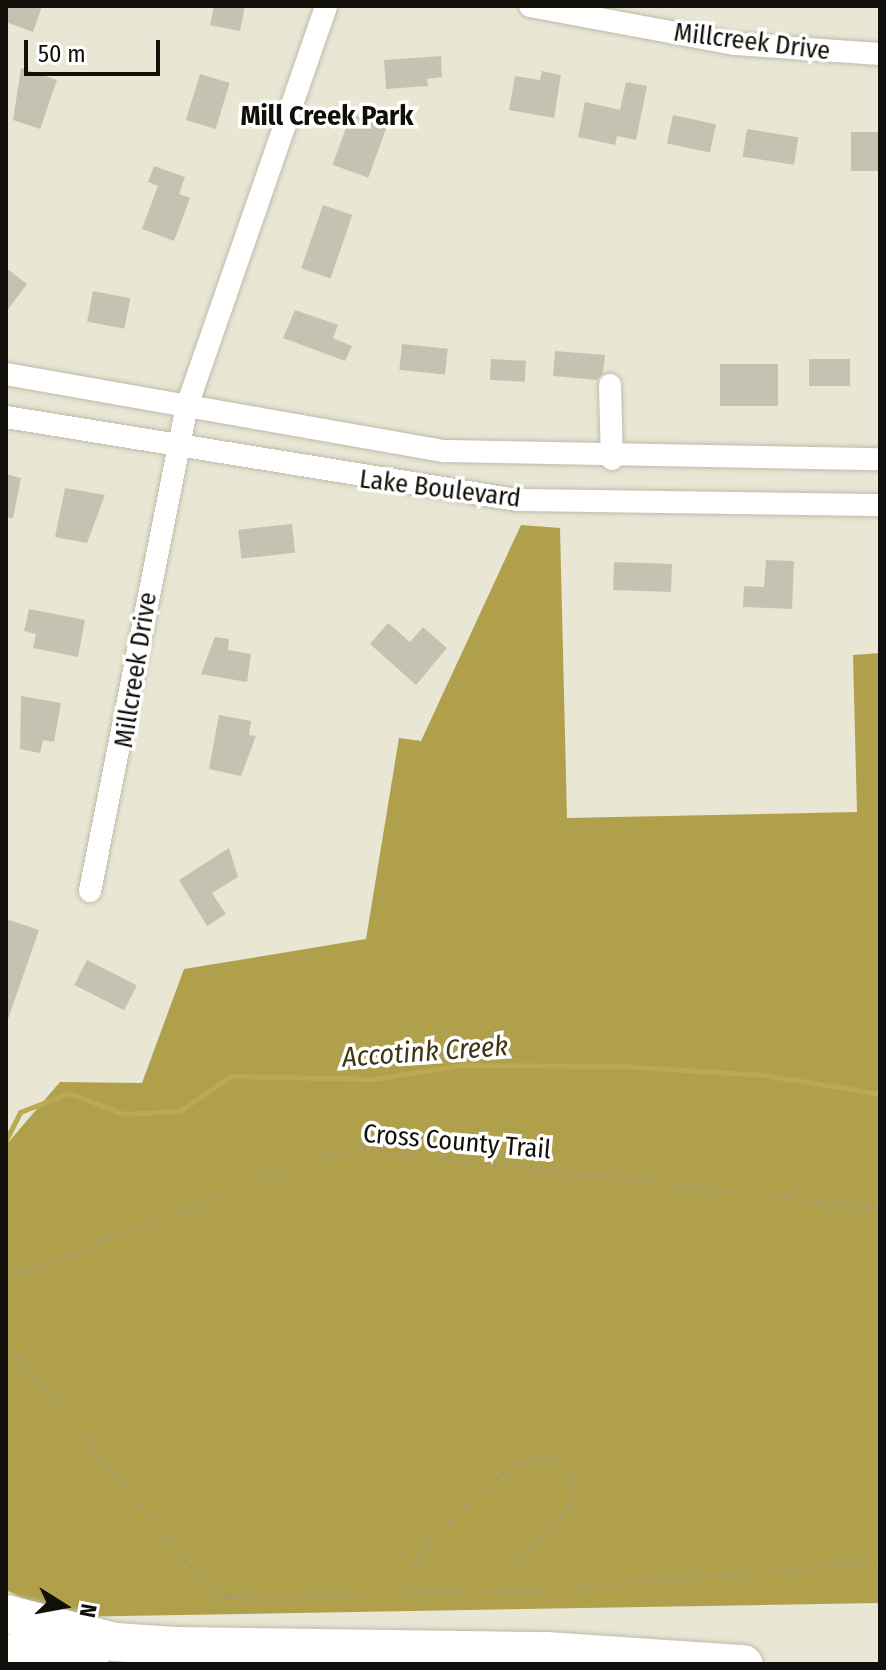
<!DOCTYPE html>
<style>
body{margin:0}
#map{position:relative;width:886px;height:1670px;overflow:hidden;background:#e9e6d4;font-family:"Fira Sans Condensed",sans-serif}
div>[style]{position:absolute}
.forest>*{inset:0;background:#b1a04b}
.stream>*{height:5px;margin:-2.5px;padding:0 2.5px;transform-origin:2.5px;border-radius:2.5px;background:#ba5}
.building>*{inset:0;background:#c6c2b1;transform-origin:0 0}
.path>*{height:3px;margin-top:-1.5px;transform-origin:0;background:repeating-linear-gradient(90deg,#9a978a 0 2px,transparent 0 8px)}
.roads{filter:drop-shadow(0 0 2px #bfbbaa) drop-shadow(0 0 2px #bfbbaa)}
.street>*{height:22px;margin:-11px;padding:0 11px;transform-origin:11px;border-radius:11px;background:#fff}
.highway>*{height:38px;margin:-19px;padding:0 19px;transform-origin:19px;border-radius:19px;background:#fff}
span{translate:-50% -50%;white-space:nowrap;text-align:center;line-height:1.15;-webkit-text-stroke:7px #fff;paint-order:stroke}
.street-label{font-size:26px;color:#100f09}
.neighbourhood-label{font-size:28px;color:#100f09;font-weight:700}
.water-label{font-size:28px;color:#3d3611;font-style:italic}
.frame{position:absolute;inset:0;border:8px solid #100f09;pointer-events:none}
.north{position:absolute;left:24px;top:1566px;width:80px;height:80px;-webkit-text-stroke:6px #fff;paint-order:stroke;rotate:101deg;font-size:22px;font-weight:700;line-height:32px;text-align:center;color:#100f09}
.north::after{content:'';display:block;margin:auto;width:28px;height:36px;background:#100f09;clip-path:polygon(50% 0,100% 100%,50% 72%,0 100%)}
.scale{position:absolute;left:24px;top:40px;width:136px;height:36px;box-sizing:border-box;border:4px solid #100f09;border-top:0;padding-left:10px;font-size:24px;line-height:28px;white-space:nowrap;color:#100f09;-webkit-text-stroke:6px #fff;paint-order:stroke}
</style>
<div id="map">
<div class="forest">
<div style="clip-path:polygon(521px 525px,560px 528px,567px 818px,857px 812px,853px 655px,880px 653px,880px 1603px,60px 1617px,6px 1590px,6px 1145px,60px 1082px,142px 1083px,184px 969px,366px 939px,399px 738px,421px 741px)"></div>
</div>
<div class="stream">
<div style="left:6px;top:1140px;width:31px;rotate:-63deg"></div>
<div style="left:20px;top:1112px;width:53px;rotate:-21.2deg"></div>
<div style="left:69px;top:1093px;width:59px;rotate:20.9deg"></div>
<div style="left:124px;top:1114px;width:56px;rotate:-3.1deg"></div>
<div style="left:180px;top:1111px;width:62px;rotate:-34.5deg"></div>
<div style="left:231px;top:1076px;width:143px;rotate:1.2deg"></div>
<div style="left:374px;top:1079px;width:89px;rotate:-9deg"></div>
<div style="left:462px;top:1065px;width:158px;rotate:0.4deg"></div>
<div style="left:620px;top:1066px;width:144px;rotate:3.6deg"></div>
<div style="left:764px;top:1075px;width:118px;rotate:9.3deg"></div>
</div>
<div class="building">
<div style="clip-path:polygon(6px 6px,42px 6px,33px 32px,6px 22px)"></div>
<div style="clip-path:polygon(214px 6px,245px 6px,240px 31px,210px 25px)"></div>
<div style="clip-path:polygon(441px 56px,442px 77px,427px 79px,428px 86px,386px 89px,384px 60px)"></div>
<div style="clip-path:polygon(21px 68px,57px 80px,40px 129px,13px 120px)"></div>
<div style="clip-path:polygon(542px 71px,561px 75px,554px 118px,509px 110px,515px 76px,540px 80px)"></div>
<div style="left:200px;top:74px;width:31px;height:48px;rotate:17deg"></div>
<div style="clip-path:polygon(626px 82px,647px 86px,636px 140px,617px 136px,615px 145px,578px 137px,585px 102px,620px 110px)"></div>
<div style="left:351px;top:114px;width:38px;height:54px;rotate:20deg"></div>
<div style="left:673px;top:115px;width:44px;height:29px;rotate:12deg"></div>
<div style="left:747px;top:129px;width:52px;height:28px;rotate:9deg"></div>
<div style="left:851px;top:132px;width:29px;height:39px"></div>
<div style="clip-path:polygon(154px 166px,185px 177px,179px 194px,190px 198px,174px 241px,142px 229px,158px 186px,148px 182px)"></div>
<div style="left:323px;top:205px;width:31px;height:67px;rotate:19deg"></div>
<div style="clip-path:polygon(6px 268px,27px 284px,6px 312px)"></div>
<div style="left:93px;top:291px;width:38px;height:31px;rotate:11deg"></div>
<div style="clip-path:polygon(295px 310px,338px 325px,333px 338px,352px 346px,345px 361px,283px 338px)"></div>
<div style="left:402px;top:344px;width:46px;height:26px;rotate:6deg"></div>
<div style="clip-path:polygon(555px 351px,605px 355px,603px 373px,597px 380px,553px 376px)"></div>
<div style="left:491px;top:359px;width:35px;height:21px;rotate:3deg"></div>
<div style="left:809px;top:359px;width:41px;height:27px"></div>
<div style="left:720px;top:364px;width:58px;height:42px"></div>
<div style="clip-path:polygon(6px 474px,21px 478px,13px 518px,6px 517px)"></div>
<div style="clip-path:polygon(65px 488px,105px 495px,87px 543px,55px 537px)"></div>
<div style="left:292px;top:524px;width:29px;height:54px;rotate:84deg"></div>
<div style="clip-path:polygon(766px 560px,794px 561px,792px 609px,743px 607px,744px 586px,764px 587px)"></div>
<div style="left:672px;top:564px;width:28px;height:58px;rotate:92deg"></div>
<div style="clip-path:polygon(29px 609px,85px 620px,78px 657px,33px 648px,36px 634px,24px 631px)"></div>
<div style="clip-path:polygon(388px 623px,410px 642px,423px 627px,447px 648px,416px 685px,370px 644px)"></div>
<div style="clip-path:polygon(215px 637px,229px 639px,228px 650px,251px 654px,247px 682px,201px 674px)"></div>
<div style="clip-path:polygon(21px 696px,61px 703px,54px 742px,43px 740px,40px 753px,20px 749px)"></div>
<div style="clip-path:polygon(219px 715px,251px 721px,249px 735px,256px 736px,241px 776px,209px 769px)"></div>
<div style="clip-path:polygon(229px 848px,238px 877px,212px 893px,226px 914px,207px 926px,179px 880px)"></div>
<div style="clip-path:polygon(6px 919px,39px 930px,8px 1019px,6px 1018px)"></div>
<div style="left:87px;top:960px;width:56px;height:28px;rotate:27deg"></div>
</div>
<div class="path">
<div style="left:6px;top:1279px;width:319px;rotate:-21.5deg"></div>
<div style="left:303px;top:1162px;width:61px;rotate:-12.2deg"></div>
<div style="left:363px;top:1149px;width:520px;rotate:6.51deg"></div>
<div style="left:6px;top:1345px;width:303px;rotate:50.2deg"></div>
<div style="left:200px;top:1578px;width:36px;rotate:32deg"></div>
<div style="left:230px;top:1597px;width:309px;rotate:-1.1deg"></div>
<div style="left:539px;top:1591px;width:342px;rotate:-5deg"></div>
<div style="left:399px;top:1596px;width:58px;rotate:-63.4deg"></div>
<div style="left:425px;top:1544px;width:118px;rotate:-42.6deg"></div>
<div style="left:512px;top:1464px;width:28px;rotate:-17deg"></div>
<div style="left:539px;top:1456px;width:25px;rotate:9deg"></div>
<div style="left:564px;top:1460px;width:17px;rotate:59deg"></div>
<div style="left:573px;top:1475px;width:30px;rotate:96deg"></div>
<div style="left:570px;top:1505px;width:116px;rotate:130.8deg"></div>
</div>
<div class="roads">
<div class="street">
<div style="left:530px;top:6px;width:209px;rotate:10.5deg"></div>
<div style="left:736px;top:44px;width:144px;rotate:4deg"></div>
<div style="left:6px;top:374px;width:445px;rotate:10deg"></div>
<div style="left:444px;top:451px;width:436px;rotate:1.1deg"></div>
<div style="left:610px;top:385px;width:74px;rotate:88.5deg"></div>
<div style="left:6px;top:417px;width:518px;rotate:9.23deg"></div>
<div style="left:517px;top:500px;width:363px;rotate:0.8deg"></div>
<div style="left:90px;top:891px;width:495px;rotate:-78.7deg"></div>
<div style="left:187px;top:406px;width:423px;rotate:-70.8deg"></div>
</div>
<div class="highway">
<div style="left:6px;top:1614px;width:113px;rotate:14.4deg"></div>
<div style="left:115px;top:1642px;width:60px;rotate:3.8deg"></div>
<div style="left:175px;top:1646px;width:371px;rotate:0.8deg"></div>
<div style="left:546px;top:1651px;width:198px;rotate:3.8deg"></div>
<div style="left:6px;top:1654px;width:86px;rotate:-1.3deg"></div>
</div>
</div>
<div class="street-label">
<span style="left:752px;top:42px;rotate:7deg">Millcreek Drive</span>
<span style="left:440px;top:489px;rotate:7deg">Lake Boulevard</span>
<span style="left:136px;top:670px;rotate:-81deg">Millcreek Drive</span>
<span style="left:457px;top:1142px;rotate:5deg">Cross County Trail</span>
</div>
<div class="neighbourhood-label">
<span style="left:327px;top:116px">Mill Creek Park</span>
</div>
<div class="water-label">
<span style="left:425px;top:1052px;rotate:-4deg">Accotink Creek</span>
</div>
<div class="frame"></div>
<div class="north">N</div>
<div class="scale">50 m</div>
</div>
